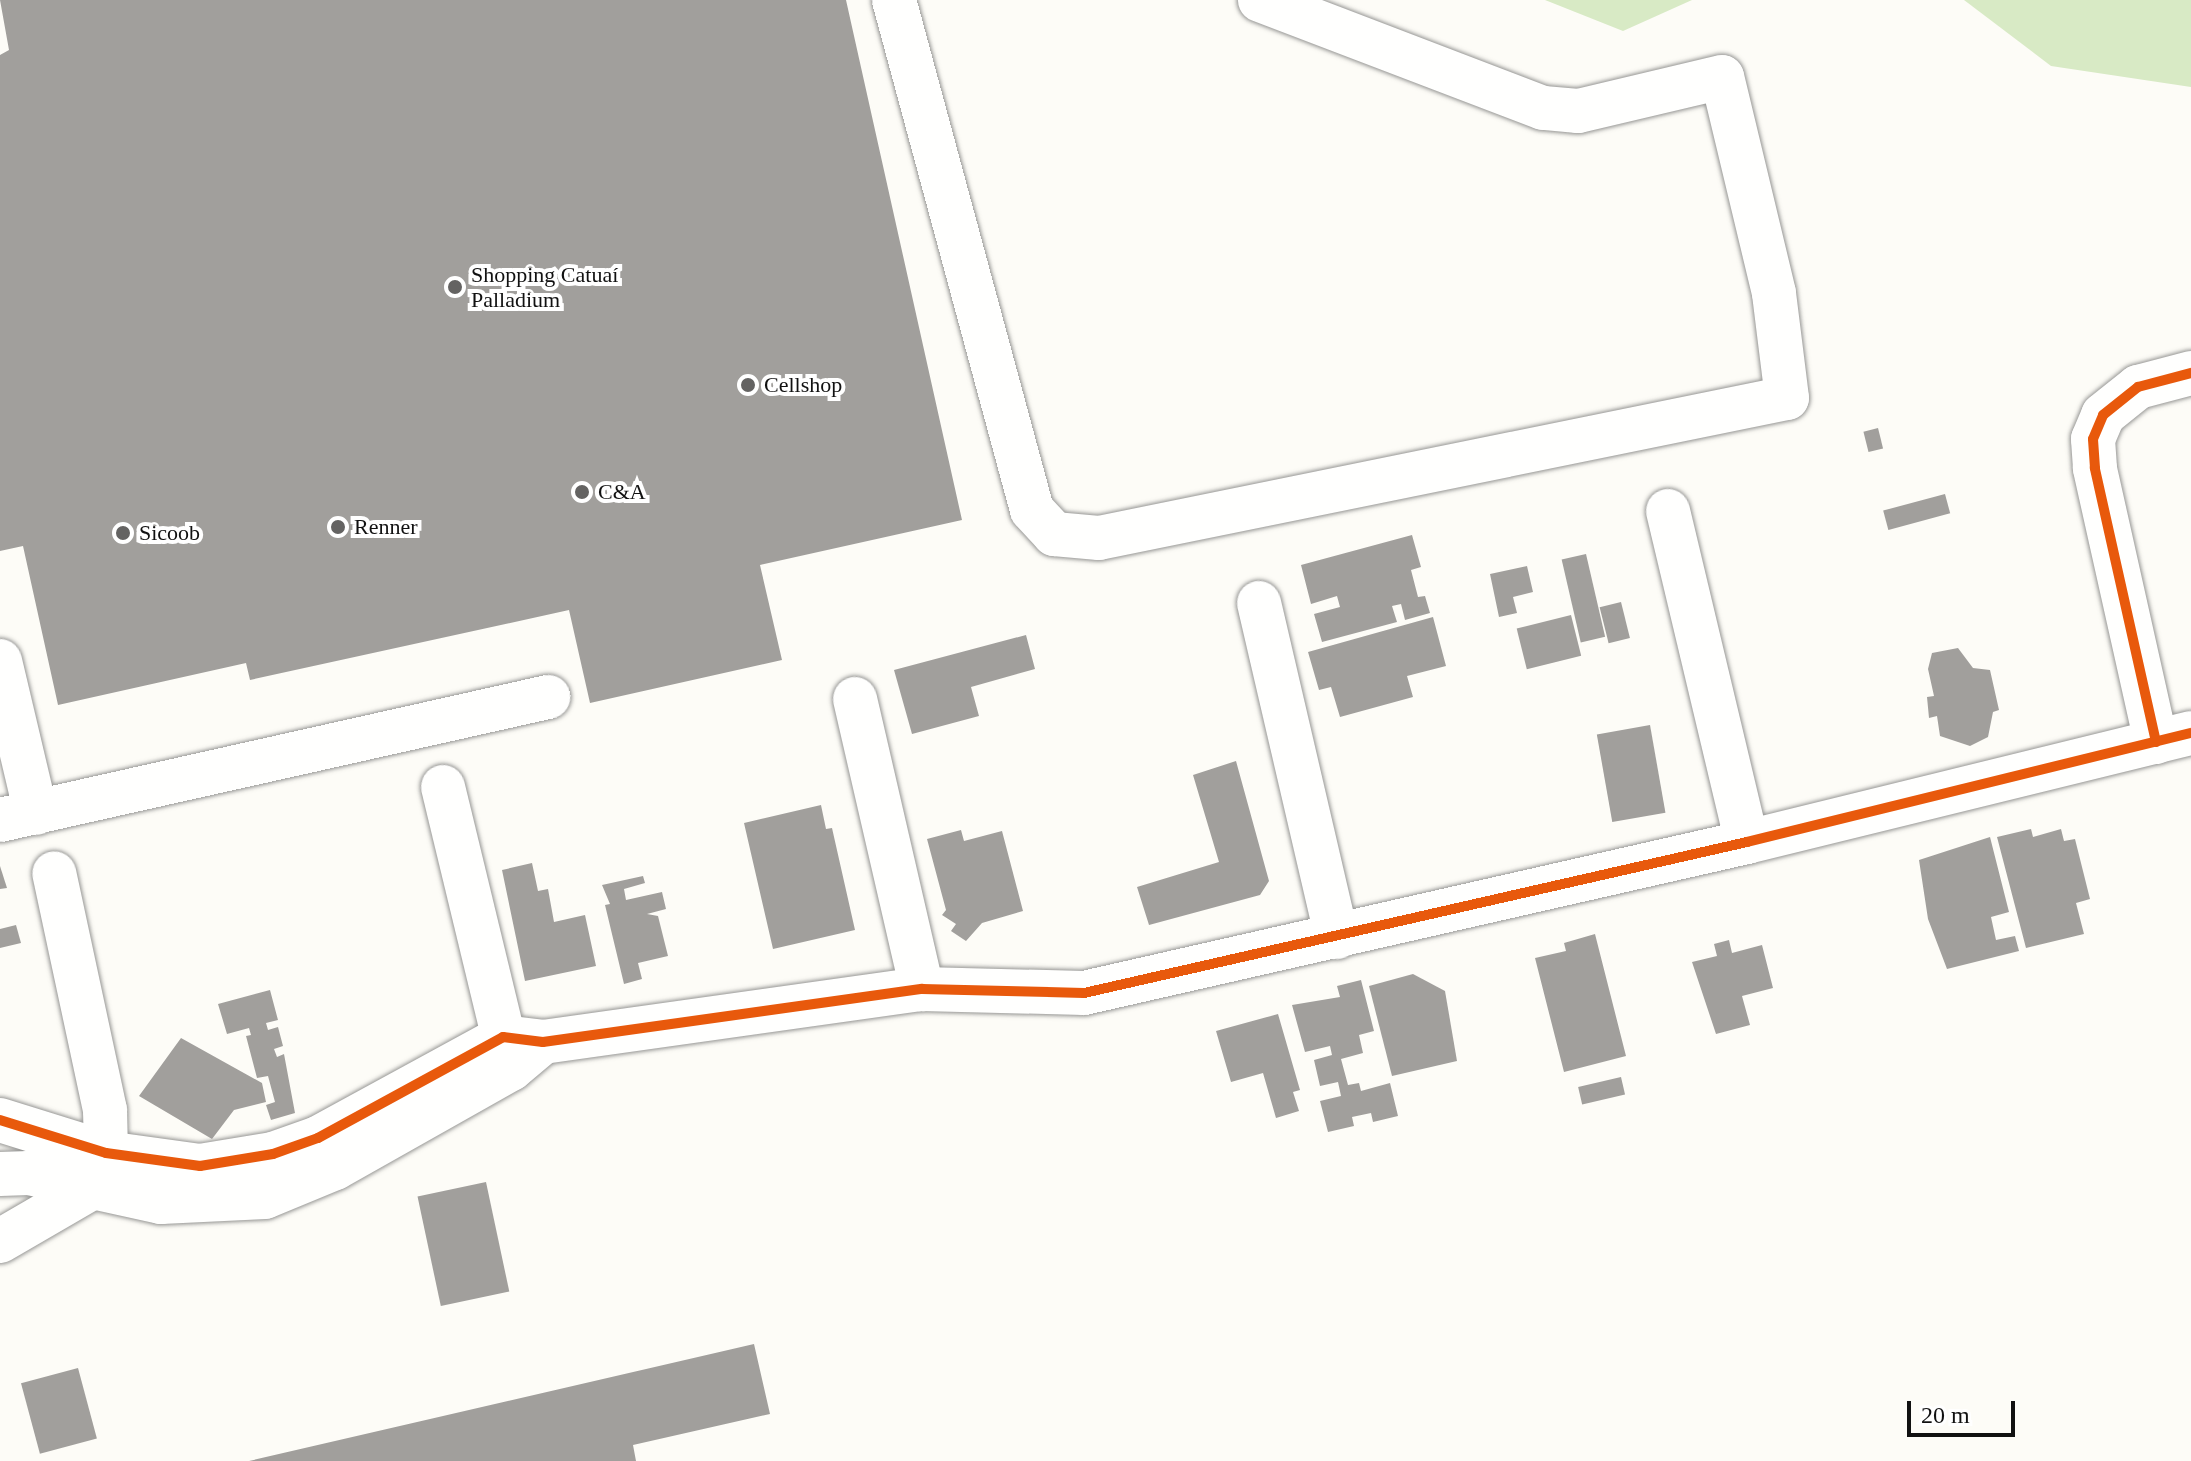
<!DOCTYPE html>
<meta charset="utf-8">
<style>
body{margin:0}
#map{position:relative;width:2191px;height:1461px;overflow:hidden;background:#fdfcf7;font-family:"Times New Roman",serif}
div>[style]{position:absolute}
.forest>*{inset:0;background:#d8eac5}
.building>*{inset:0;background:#a19f9c;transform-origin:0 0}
.roads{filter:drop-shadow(0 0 2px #979795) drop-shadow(0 0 2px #979795)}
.minor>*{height:44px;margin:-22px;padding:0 22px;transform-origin:22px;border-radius:22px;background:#fffffe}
.cycleway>*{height:10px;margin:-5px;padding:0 5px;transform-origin:5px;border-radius:5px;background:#e8590c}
.dots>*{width:22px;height:22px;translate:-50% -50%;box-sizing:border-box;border:4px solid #fff;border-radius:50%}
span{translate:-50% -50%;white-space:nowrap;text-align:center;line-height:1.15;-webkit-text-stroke:8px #fff;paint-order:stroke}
.poi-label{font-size:22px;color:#111}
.left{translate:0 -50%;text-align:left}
.scale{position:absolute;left:1907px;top:1401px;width:108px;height:36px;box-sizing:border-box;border:4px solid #111;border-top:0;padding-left:10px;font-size:24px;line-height:28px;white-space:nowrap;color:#111;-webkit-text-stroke:6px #fff;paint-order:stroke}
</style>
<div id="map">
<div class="forest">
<div style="clip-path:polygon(1545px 0,1692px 0,1623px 31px)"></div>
<div style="clip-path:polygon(1964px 0,2191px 0,2191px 87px,2051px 66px)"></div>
</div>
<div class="building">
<div style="clip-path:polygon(0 0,846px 0,962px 520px,760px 565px,782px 660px,590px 703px,569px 610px,250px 680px,246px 663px,58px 705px,23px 546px,0 551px,0 55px,9px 50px)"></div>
<div style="left:1878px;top:428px;width:21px;height:15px;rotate:76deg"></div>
<div style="left:1945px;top:494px;width:20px;height:64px;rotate:75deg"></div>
<div style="clip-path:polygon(1412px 535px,1421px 567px,1411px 570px,1418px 597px,1425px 596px,1430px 613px,1405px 620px,1401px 604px,1392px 606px,1397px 622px,1322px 642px,1314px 614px,1340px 607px,1337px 596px,1311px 604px,1301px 565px)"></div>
<div style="left:1586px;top:554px;width:85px;height:25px;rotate:77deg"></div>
<div style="clip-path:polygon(1527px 566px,1533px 592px,1513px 597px,1517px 613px,1499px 617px,1490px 574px)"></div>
<div style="left:1621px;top:602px;width:37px;height:22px;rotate:76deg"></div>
<div style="left:1571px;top:615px;width:42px;height:56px;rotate:76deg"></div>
<div style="clip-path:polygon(1433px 617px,1446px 666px,1407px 676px,1413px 697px,1340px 717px,1331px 687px,1319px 690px,1308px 652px)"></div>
<div style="clip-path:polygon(1026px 635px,1035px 669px,971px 687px,979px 716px,912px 734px,894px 670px)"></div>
<div style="clip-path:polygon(1958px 648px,1973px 668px,1990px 670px,1999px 710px,1993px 712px,1988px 737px,1970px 746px,1940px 736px,1937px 716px,1929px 718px,1927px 697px,1934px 696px,1928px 669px,1932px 653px)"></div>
<div style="left:1650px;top:725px;width:89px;height:54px;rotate:80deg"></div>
<div style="clip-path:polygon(1236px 761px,1269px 881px,1260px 895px,1149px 925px,1137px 887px,1219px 862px,1193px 775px)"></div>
<div style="clip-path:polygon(821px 805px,826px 829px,832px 828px,855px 930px,773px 949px,744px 823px)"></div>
<div style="clip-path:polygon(2031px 829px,2033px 837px,2061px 829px,2064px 841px,2075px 839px,2090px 899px,2076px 903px,2084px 934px,2026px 948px,1997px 837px)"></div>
<div style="clip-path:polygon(961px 830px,964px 841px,1002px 831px,1023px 911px,982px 923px,966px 941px,951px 931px,956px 924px,942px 915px,946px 910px,927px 839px)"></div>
<div style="clip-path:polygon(1990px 837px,2009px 912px,1991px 917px,1996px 940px,2015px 936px,2019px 951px,1947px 969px,1928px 919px,1919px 860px)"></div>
<div style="clip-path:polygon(532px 863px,538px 891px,548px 889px,554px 922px,585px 915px,596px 966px,525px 981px,502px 870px)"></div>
<div style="clip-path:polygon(0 866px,7px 888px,0 889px)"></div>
<div style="clip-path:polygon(643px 876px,645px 883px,624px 889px,626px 900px,662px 892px,666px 909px,647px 914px,658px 916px,668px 956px,638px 963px,642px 979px,624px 984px,605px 905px,610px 904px,602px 885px)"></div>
<div style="clip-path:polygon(16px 925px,21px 943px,0 948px,0 929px)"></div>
<div style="clip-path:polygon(1595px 934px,1626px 1056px,1564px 1072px,1535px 958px,1566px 951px,1564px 943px)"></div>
<div style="clip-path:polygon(1729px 940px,1732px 953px,1762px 945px,1773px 988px,1742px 996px,1750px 1025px,1716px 1034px,1692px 962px,1717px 956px,1714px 944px)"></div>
<div style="clip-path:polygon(1413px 974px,1445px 991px,1457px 1061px,1392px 1076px,1369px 986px)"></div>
<div style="clip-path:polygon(1361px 980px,1374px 1031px,1359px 1035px,1363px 1053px,1341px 1059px,1348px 1085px,1359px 1083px,1361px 1091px,1390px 1083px,1398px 1116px,1373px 1122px,1371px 1113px,1352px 1117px,1354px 1126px,1328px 1132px,1320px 1101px,1341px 1096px,1338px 1082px,1320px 1086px,1314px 1060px,1332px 1055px,1330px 1046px,1305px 1052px,1292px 1005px,1340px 997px,1337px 986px)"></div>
<div style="clip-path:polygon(270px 990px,278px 1020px,266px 1023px,268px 1030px,278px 1027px,283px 1046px,274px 1049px,277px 1057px,284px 1054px,295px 1113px,271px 1120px,266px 1105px,275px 1102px,268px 1076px,257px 1078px,246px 1036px,251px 1035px,249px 1028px,227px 1034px,218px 1004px)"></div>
<div style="clip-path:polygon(1278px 1014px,1300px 1090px,1293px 1092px,1299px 1111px,1276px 1118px,1263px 1073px,1231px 1082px,1216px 1031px)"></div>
<div style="clip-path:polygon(181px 1038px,262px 1083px,266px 1102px,234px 1110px,212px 1139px,139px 1096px)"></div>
<div style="left:1621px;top:1077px;width:18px;height:44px;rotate:77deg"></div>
<div style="left:486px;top:1182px;width:112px;height:70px;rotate:78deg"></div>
<div style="clip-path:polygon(754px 1344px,770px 1414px,633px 1445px,636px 1461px,249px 1461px)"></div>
<div style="left:78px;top:1368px;width:73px;height:59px;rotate:75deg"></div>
</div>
<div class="roads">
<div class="minor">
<div style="left:894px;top:0;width:528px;rotate:74.86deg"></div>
<div style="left:1032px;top:510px;width:33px;rotate:47deg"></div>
<div style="left:1054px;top:534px;width:45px;rotate:5.1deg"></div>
<div style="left:1099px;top:538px;width:702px;rotate:-11.5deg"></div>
<div style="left:1787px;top:398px;width:106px;rotate:-97.1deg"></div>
<div style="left:1774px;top:293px;width:222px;rotate:-103.5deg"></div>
<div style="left:1722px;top:77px;width:148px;rotate:166.7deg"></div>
<div style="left:1578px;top:111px;width:35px;rotate:-175deg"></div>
<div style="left:1543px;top:108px;width:303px;rotate:-159.1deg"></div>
<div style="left:1668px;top:511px;width:340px;rotate:76.6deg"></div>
<div style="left:1259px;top:603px;width:343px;rotate:76.9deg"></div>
<div style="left:0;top:661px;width:156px;rotate:76.7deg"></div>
<div style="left:855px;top:699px;width:298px;rotate:77deg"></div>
<div style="left:2156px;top:742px;width:281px;rotate:-102.6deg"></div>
<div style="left:2095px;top:468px;width:29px;rotate:-94deg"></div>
<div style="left:2093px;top:439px;width:26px;rotate:-67deg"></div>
<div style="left:2103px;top:415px;width:45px;rotate:-38.7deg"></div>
<div style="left:2138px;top:387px;width:55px;rotate:-14.8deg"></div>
<div style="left:443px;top:787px;width:286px;rotate:76.4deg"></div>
<div style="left:0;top:820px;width:562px;rotate:-12.65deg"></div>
<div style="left:0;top:1120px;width:111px;rotate:17.3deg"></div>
<div style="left:106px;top:1153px;width:95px;rotate:7.9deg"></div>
<div style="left:200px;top:1166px;width:74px;rotate:-9.3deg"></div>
<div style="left:273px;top:1154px;width:48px;rotate:-19.6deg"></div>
<div style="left:318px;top:1138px;width:211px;rotate:-28.6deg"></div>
<div style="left:503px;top:1037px;width:40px;rotate:7.1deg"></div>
<div style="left:543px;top:1042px;width:383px;rotate:-8deg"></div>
<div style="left:922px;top:989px;width:162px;rotate:1.4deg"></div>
<div style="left:1084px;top:993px;width:680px;rotate:-12.83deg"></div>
<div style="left:1747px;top:842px;width:457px;rotate:-13.8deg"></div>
<div style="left:0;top:1174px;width:29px;rotate:-2deg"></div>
<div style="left:29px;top:1173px;width:135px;rotate:12.4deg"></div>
<div style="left:161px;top:1202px;width:104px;rotate:-2.8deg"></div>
<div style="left:265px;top:1197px;width:76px;rotate:-22.5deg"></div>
<div style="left:335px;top:1168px;width:202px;rotate:-29.4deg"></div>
<div style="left:511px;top:1069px;width:42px;rotate:-40.2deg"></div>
<div style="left:0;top:1241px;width:110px;rotate:-30.1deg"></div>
<div style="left:95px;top:1186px;width:35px;rotate:-72deg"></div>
<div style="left:106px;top:1153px;width:43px;rotate:-91.3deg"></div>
<div style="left:105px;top:1110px;width:242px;rotate:-102.1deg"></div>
</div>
</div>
<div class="cycleway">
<div style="left:2156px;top:742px;width:281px;rotate:-102.6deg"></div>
<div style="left:2095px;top:468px;width:29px;rotate:-94deg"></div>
<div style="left:2093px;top:439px;width:26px;rotate:-67deg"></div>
<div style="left:2103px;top:415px;width:45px;rotate:-38.7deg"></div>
<div style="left:2138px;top:387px;width:55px;rotate:-14.8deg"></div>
<div style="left:0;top:1120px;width:111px;rotate:17.3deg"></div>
<div style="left:106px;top:1153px;width:95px;rotate:7.9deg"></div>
<div style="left:200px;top:1166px;width:74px;rotate:-9.3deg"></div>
<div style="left:273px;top:1154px;width:48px;rotate:-19.6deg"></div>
<div style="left:318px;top:1138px;width:211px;rotate:-28.6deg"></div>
<div style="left:503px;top:1037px;width:40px;rotate:7.1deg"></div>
<div style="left:543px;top:1042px;width:383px;rotate:-8deg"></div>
<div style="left:922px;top:989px;width:162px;rotate:1.4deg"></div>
<div style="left:1084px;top:993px;width:680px;rotate:-12.83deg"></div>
<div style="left:1747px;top:842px;width:457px;rotate:-13.8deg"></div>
</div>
<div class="dots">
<div style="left:455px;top:287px;background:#646362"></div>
<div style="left:748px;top:385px;background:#646362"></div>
<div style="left:582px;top:492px;background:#646362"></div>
<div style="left:338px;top:527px;background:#646362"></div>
<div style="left:123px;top:533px;background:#646362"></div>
</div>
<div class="poi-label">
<span class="left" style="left:471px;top:287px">Shopping Catuaí<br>Palladium</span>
<span class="left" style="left:764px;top:385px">Cellshop</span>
<span class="left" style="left:598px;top:492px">C&amp;A</span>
<span class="left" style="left:354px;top:527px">Renner</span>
<span class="left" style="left:139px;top:533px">Sicoob</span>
</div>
<div class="scale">20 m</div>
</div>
